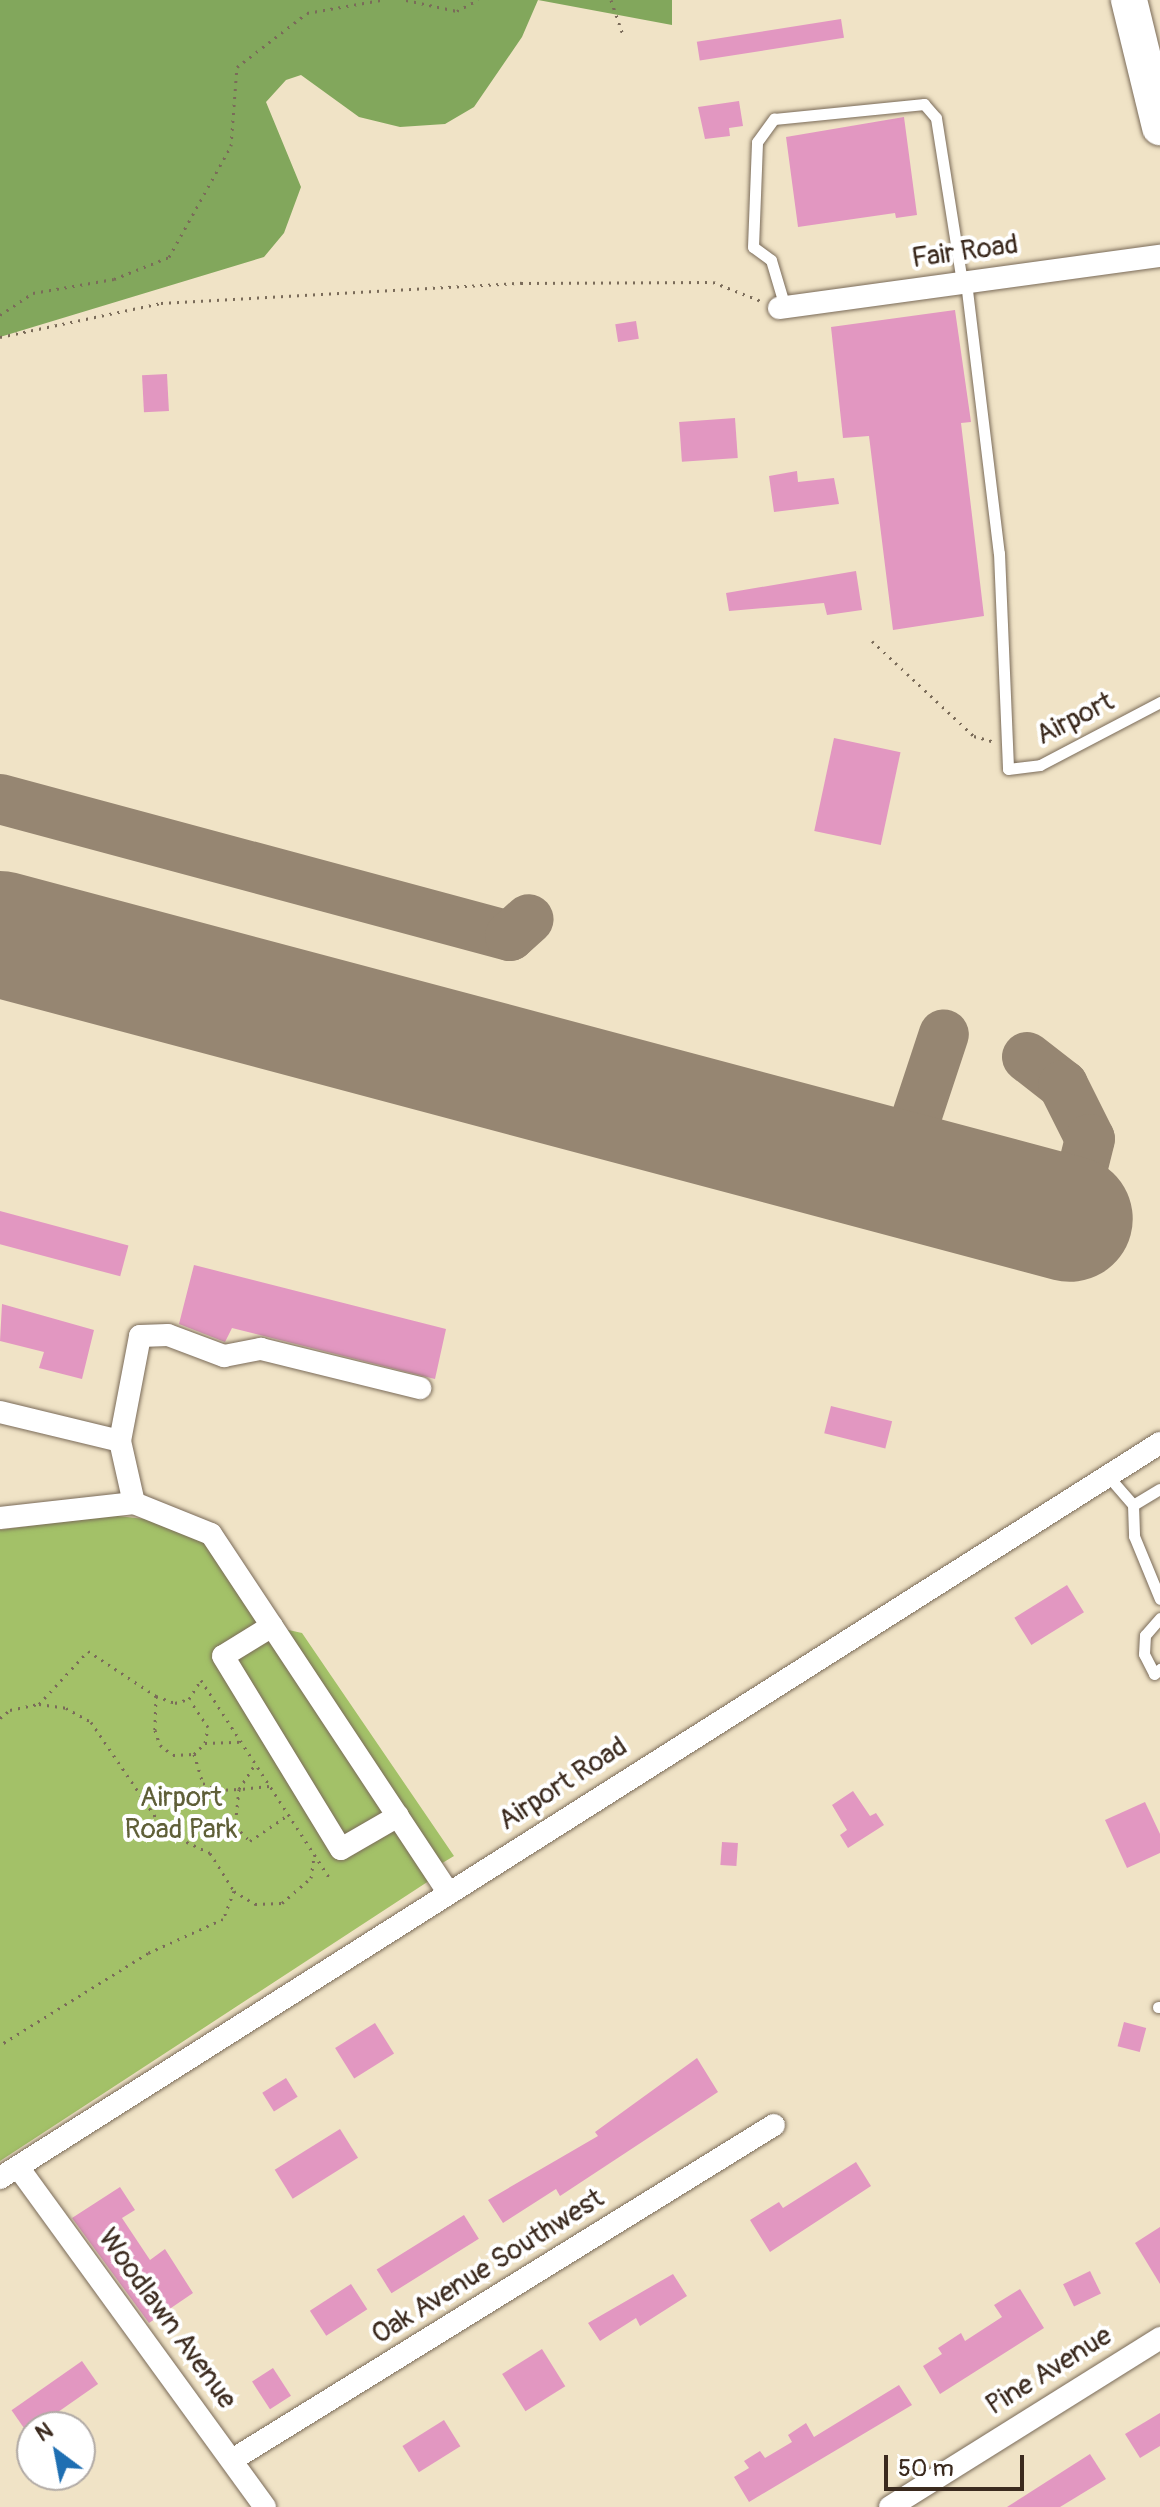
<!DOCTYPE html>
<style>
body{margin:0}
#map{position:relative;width:1160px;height:2507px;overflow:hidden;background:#f0e3c6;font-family:Pangolin,sans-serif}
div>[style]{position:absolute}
.green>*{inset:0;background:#a3c168}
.forest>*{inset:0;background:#82a75c}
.taxiway>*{height:50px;margin:-25px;padding:0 25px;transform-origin:25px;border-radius:25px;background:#968672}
.runway>*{height:126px;margin:-63px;padding:0 63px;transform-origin:63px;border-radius:63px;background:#968672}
.building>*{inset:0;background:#e297c1;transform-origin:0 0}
.path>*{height:3px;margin-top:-1.5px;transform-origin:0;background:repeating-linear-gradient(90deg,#7a6b59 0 2px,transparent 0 8px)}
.roads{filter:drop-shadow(0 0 2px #7a6b59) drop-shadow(0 0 2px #7a6b59)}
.service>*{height:11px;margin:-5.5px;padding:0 5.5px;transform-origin:5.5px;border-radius:5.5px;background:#fff}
.minor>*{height:22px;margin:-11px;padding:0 11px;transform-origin:11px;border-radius:11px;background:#fff}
.primary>*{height:36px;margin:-18px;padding:0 18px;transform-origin:18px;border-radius:18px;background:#fff}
span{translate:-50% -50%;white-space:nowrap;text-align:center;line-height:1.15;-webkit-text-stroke:8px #fff;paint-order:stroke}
.street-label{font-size:28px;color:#3b2a1e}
.park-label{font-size:28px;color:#5f5f38}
.north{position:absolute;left:16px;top:2411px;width:80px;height:80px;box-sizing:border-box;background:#fff;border:2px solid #b1aaa5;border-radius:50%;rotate:328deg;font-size:22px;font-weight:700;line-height:32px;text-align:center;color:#3b2a1e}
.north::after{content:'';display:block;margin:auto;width:28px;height:36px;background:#1f6fb2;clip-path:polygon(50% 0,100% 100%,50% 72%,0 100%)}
.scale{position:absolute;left:884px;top:2455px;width:140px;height:36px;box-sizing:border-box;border:4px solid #3b2a1e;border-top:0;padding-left:10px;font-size:24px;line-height:28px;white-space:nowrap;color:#3b2a1e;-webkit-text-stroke:6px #fff;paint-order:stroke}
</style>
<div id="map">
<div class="green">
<div style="clip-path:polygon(109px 1515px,189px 1524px,284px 1629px,302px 1633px,454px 1856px,434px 1868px,438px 1875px,0 2161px,0 1530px)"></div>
</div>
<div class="forest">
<div style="clip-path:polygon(0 0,538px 0,522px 37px,474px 107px,445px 124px,400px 127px,359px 117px,301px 75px,286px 80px,266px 102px,301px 187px,284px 233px,264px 257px,0 337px)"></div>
<div style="clip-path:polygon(538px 0,672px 0,672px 25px)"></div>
</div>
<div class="taxiway">
<div style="left:0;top:799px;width:528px;rotate:15.04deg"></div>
<div style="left:510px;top:936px;width:25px;rotate:-42deg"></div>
<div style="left:1027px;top:1057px;width:46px;rotate:37.9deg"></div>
<div style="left:1063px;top:1085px;width:60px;rotate:63.4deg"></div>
<div style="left:1090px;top:1139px;width:82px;rotate:104deg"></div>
<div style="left:898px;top:1173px;width:146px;rotate:-71.7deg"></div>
</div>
<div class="runway">
<div style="left:0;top:934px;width:1107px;rotate:14.91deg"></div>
</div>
<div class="building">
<div style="left:841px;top:19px;width:19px;height:146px;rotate:81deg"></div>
<div style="clip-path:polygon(739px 101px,743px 126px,729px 128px,730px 136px,705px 139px,698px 107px)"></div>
<div style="clip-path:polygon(904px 117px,917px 215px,896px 218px,895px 213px,798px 227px,786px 137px)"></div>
<div style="clip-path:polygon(955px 310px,971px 422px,961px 423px,984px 616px,893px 630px,869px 436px,843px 438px,831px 327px)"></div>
<div style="left:636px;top:321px;width:18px;height:21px;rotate:81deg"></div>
<div style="left:167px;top:374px;width:37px;height:25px;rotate:87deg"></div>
<div style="left:735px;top:418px;width:40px;height:56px;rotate:86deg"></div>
<div style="clip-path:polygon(797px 471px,798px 482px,834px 478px,839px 504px,774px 512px,769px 476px)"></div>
<div style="clip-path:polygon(856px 571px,862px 610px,827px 615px,824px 603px,729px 611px,726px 593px)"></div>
<div style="left:834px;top:738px;width:68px;height:95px;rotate:12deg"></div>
<div style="left:0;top:1211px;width:133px;height:32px;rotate:15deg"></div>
<div style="clip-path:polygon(194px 1265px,446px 1329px,435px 1379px,232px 1328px,225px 1342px,179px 1324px)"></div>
<div style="clip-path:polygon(2px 1304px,94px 1330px,82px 1379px,39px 1368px,44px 1352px,0 1341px)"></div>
<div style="left:831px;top:1406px;width:63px;height:28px;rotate:14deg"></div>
<div style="left:1067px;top:1585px;width:32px;height:62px;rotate:58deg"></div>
<div style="clip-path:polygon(853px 1791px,870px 1816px,876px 1813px,884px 1825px,848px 1848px,840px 1835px,847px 1830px,832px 1805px)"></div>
<div style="clip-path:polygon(1145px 1802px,1160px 1834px,1160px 1853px,1127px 1868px,1105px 1820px)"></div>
<div style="left:722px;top:1842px;width:16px;height:23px;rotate:4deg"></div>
<div style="left:1124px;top:2022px;width:23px;height:25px;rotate:15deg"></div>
<div style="left:375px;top:2023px;width:36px;height:47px;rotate:58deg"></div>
<div style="clip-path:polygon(697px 2058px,718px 2092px,560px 2196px,556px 2189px,503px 2223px,488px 2200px,598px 2136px,595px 2132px)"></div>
<div style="left:286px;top:2078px;width:22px;height:28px;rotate:58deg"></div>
<div style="left:340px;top:2129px;width:34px;height:77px;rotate:58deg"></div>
<div style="clip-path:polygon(856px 2162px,871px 2186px,770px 2252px,750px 2220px,779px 2202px,783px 2208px)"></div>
<div style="clip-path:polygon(120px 2187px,135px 2210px,122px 2218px,150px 2260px,165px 2249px,193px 2293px,149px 2323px,72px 2218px)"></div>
<div style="left:464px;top:2215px;width:28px;height:103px;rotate:58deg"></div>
<div style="clip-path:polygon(1160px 2227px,1160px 2284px,1135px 2243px)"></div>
<div style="left:1090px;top:2271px;width:25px;height:30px;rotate:64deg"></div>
<div style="clip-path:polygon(673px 2274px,687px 2296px,640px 2326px,636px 2318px,600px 2341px,588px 2323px)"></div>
<div style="left:351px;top:2284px;width:30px;height:49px;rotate:57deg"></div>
<div style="clip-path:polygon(1020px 2289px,1044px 2328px,940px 2394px,923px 2366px,942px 2354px,938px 2348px,961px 2333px,965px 2341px,1002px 2317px,994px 2305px)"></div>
<div style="left:542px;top:2349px;width:44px;height:47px;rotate:58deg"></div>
<div style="left:82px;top:2361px;width:28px;height:86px;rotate:55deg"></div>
<div style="left:273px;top:2368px;width:33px;height:25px;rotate:57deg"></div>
<div style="clip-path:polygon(899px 2385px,912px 2405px,749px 2502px,734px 2477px,749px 2468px,744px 2461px,760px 2451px,765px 2458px,792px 2442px,788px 2435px,806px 2423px,814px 2437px)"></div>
<div style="clip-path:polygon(1160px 2413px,1160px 2446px,1140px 2458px,1125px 2434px)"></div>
<div style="left:444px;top:2420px;width:31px;height:49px;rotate:58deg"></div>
<div style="clip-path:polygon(1090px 2454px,1106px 2479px,1060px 2507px,1007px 2507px)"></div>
</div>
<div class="path">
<div style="left:406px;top:0;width:52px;rotate:12.2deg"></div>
<div style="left:457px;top:11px;width:24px;rotate:-28deg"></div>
<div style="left:611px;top:0;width:37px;rotate:71deg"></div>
<div style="left:0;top:315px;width:40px;rotate:-34deg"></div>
<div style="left:33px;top:293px;width:82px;rotate:-9.8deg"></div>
<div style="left:114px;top:279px;width:59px;rotate:-21.8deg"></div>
<div style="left:169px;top:257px;width:127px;rotate:-60.8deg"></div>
<div style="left:231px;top:146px;width:79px;rotate:-85.7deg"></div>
<div style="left:237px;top:67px;width:88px;rotate:-37.6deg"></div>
<div style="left:307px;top:13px;width:75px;rotate:-10deg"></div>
<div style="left:0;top:337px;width:165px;rotate:-11.9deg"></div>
<div style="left:161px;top:303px;width:361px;rotate:-3.2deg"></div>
<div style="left:521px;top:283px;width:192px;rotate:-0.3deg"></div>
<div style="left:713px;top:282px;width:52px;rotate:21.6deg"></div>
<div style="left:872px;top:641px;width:139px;rotate:43deg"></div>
<div style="left:974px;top:736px;width:19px;rotate:16deg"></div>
<div style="left:156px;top:1696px;width:34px;rotate:92deg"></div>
<div style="left:155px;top:1730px;width:16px;rotate:72deg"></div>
<div style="left:160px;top:1745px;width:16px;rotate:38deg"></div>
<div style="left:173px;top:1755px;width:21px;rotate:-3deg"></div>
<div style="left:194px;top:1754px;width:16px;rotate:-45deg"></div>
<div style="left:205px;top:1743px;width:16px;rotate:-79deg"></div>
<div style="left:208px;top:1727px;width:32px;rotate:-124deg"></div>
<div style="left:39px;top:1704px;width:72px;rotate:-47.2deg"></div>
<div style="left:88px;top:1651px;width:82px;rotate:33.5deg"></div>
<div style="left:156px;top:1696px;width:20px;rotate:20deg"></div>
<div style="left:175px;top:1703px;width:15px;rotate:-16deg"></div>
<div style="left:189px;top:1699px;width:22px;rotate:-58deg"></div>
<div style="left:201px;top:1680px;width:235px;rotate:57deg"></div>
<div style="left:0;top:1718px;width:13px;rotate:-39deg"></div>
<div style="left:10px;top:1710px;width:30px;rotate:-12deg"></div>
<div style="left:39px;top:1704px;width:27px;rotate:8deg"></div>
<div style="left:66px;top:1708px;width:29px;rotate:29deg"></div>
<div style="left:91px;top:1722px;width:121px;rotate:55.8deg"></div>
<div style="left:159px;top:1822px;width:18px;rotate:45deg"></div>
<div style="left:172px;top:1835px;width:42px;rotate:25.3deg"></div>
<div style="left:210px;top:1853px;width:45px;rotate:57.7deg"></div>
<div style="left:234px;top:1891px;width:30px;rotate:111deg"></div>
<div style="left:223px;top:1919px;width:82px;rotate:155.6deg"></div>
<div style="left:148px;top:1953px;width:174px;rotate:148.1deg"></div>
<div style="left:205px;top:1743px;width:36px;rotate:-2deg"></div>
<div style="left:194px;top:1754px;width:30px;rotate:73deg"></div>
<div style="left:203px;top:1783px;width:17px;rotate:25deg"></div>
<div style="left:218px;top:1790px;width:21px;rotate:-3deg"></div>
<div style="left:239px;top:1789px;width:30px;rotate:-57deg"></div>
<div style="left:269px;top:1786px;width:30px;rotate:174deg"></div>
<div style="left:239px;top:1789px;width:37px;rotate:96deg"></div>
<div style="left:235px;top:1826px;width:21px;rotate:45deg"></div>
<div style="left:250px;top:1841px;width:46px;rotate:-34.4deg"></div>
<div style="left:234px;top:1891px;width:25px;rotate:32deg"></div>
<div style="left:255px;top:1904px;width:27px;rotate:-2deg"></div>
<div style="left:282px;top:1903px;width:38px;rotate:-41deg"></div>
<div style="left:311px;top:1878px;width:22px;rotate:-82deg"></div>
</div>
<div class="roads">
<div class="service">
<div style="left:966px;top:282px;width:273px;rotate:83.1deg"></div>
<div style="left:999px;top:553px;width:216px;rotate:87.6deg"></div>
<div style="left:1008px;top:769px;width:32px;rotate:-7deg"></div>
<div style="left:1040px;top:765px;width:136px;rotate:-27.7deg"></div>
<div style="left:785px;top:307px;width:49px;rotate:-106.6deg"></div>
<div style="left:771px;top:260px;width:22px;rotate:-144deg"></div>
<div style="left:753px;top:247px;width:105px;rotate:-87.8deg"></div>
<div style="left:757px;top:142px;width:29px;rotate:-54deg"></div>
<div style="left:774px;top:119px;width:151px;rotate:-5.7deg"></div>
<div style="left:924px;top:104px;width:18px;rotate:49deg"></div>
<div style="left:936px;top:118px;width:167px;rotate:81deg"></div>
<div style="left:1108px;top:1476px;width:38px;rotate:49deg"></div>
<div style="left:1133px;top:1505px;width:31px;rotate:88deg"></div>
<div style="left:1134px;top:1536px;width:68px;rotate:67.6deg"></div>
<div style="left:1133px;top:1505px;width:31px;rotate:-31deg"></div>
<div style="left:1160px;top:1618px;width:23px;rotate:131deg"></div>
<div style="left:1145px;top:1635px;width:19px;rotate:93deg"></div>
<div style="left:1144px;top:1654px;width:22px;rotate:63deg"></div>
<div style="left:1154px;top:1674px;width:8px;rotate:-40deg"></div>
<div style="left:1158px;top:2007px;width:2px"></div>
</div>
<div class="minor">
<div style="left:779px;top:308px;width:385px;rotate:-7.8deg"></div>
<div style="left:0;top:1412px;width:123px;rotate:13.6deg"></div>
<div style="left:134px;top:1503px;width:64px;rotate:-102.7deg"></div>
<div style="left:120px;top:1441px;width:107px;rotate:-79.2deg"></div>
<div style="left:140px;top:1336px;width:28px;rotate:-2deg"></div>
<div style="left:168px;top:1335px;width:60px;rotate:20.6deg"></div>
<div style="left:224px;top:1356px;width:38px;rotate:-11deg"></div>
<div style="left:261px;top:1349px;width:164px;rotate:13.8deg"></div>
<div style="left:0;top:1518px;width:135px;rotate:-6.4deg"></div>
<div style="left:134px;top:1503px;width:83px;rotate:21.9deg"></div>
<div style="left:211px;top:1534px;width:429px;rotate:56.5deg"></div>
<div style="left:272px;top:1626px;width:57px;rotate:148.5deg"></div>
<div style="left:223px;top:1656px;width:226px;rotate:58.6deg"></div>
<div style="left:341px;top:1849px;width:66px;rotate:-30.1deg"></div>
<div style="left:18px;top:2167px;width:420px;rotate:54deg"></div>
<div style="left:0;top:2178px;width:1373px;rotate:-32.36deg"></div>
<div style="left:232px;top:2460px;width:637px;rotate:-31.72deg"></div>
<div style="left:890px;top:2507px;width:319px;rotate:-32deg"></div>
</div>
<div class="primary">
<div style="left:1129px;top:0;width:131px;rotate:76.3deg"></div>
</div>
</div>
<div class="street-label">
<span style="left:965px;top:252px;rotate:-8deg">Fair Road</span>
<span style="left:1075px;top:719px;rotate:-27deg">Airport</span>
<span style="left:563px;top:1784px;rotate:-33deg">Airport Road</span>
<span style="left:488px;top:2267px;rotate:-32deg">Oak Avenue Southwest</span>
<span style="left:167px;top:2319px;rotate:54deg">Woodlawn Avenue</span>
<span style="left:1049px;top:2371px;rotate:-32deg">Pine Avenue</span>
</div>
<div class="park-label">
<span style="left:181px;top:1814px">Airport<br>Road Park</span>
</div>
<div class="north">N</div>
<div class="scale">50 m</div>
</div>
